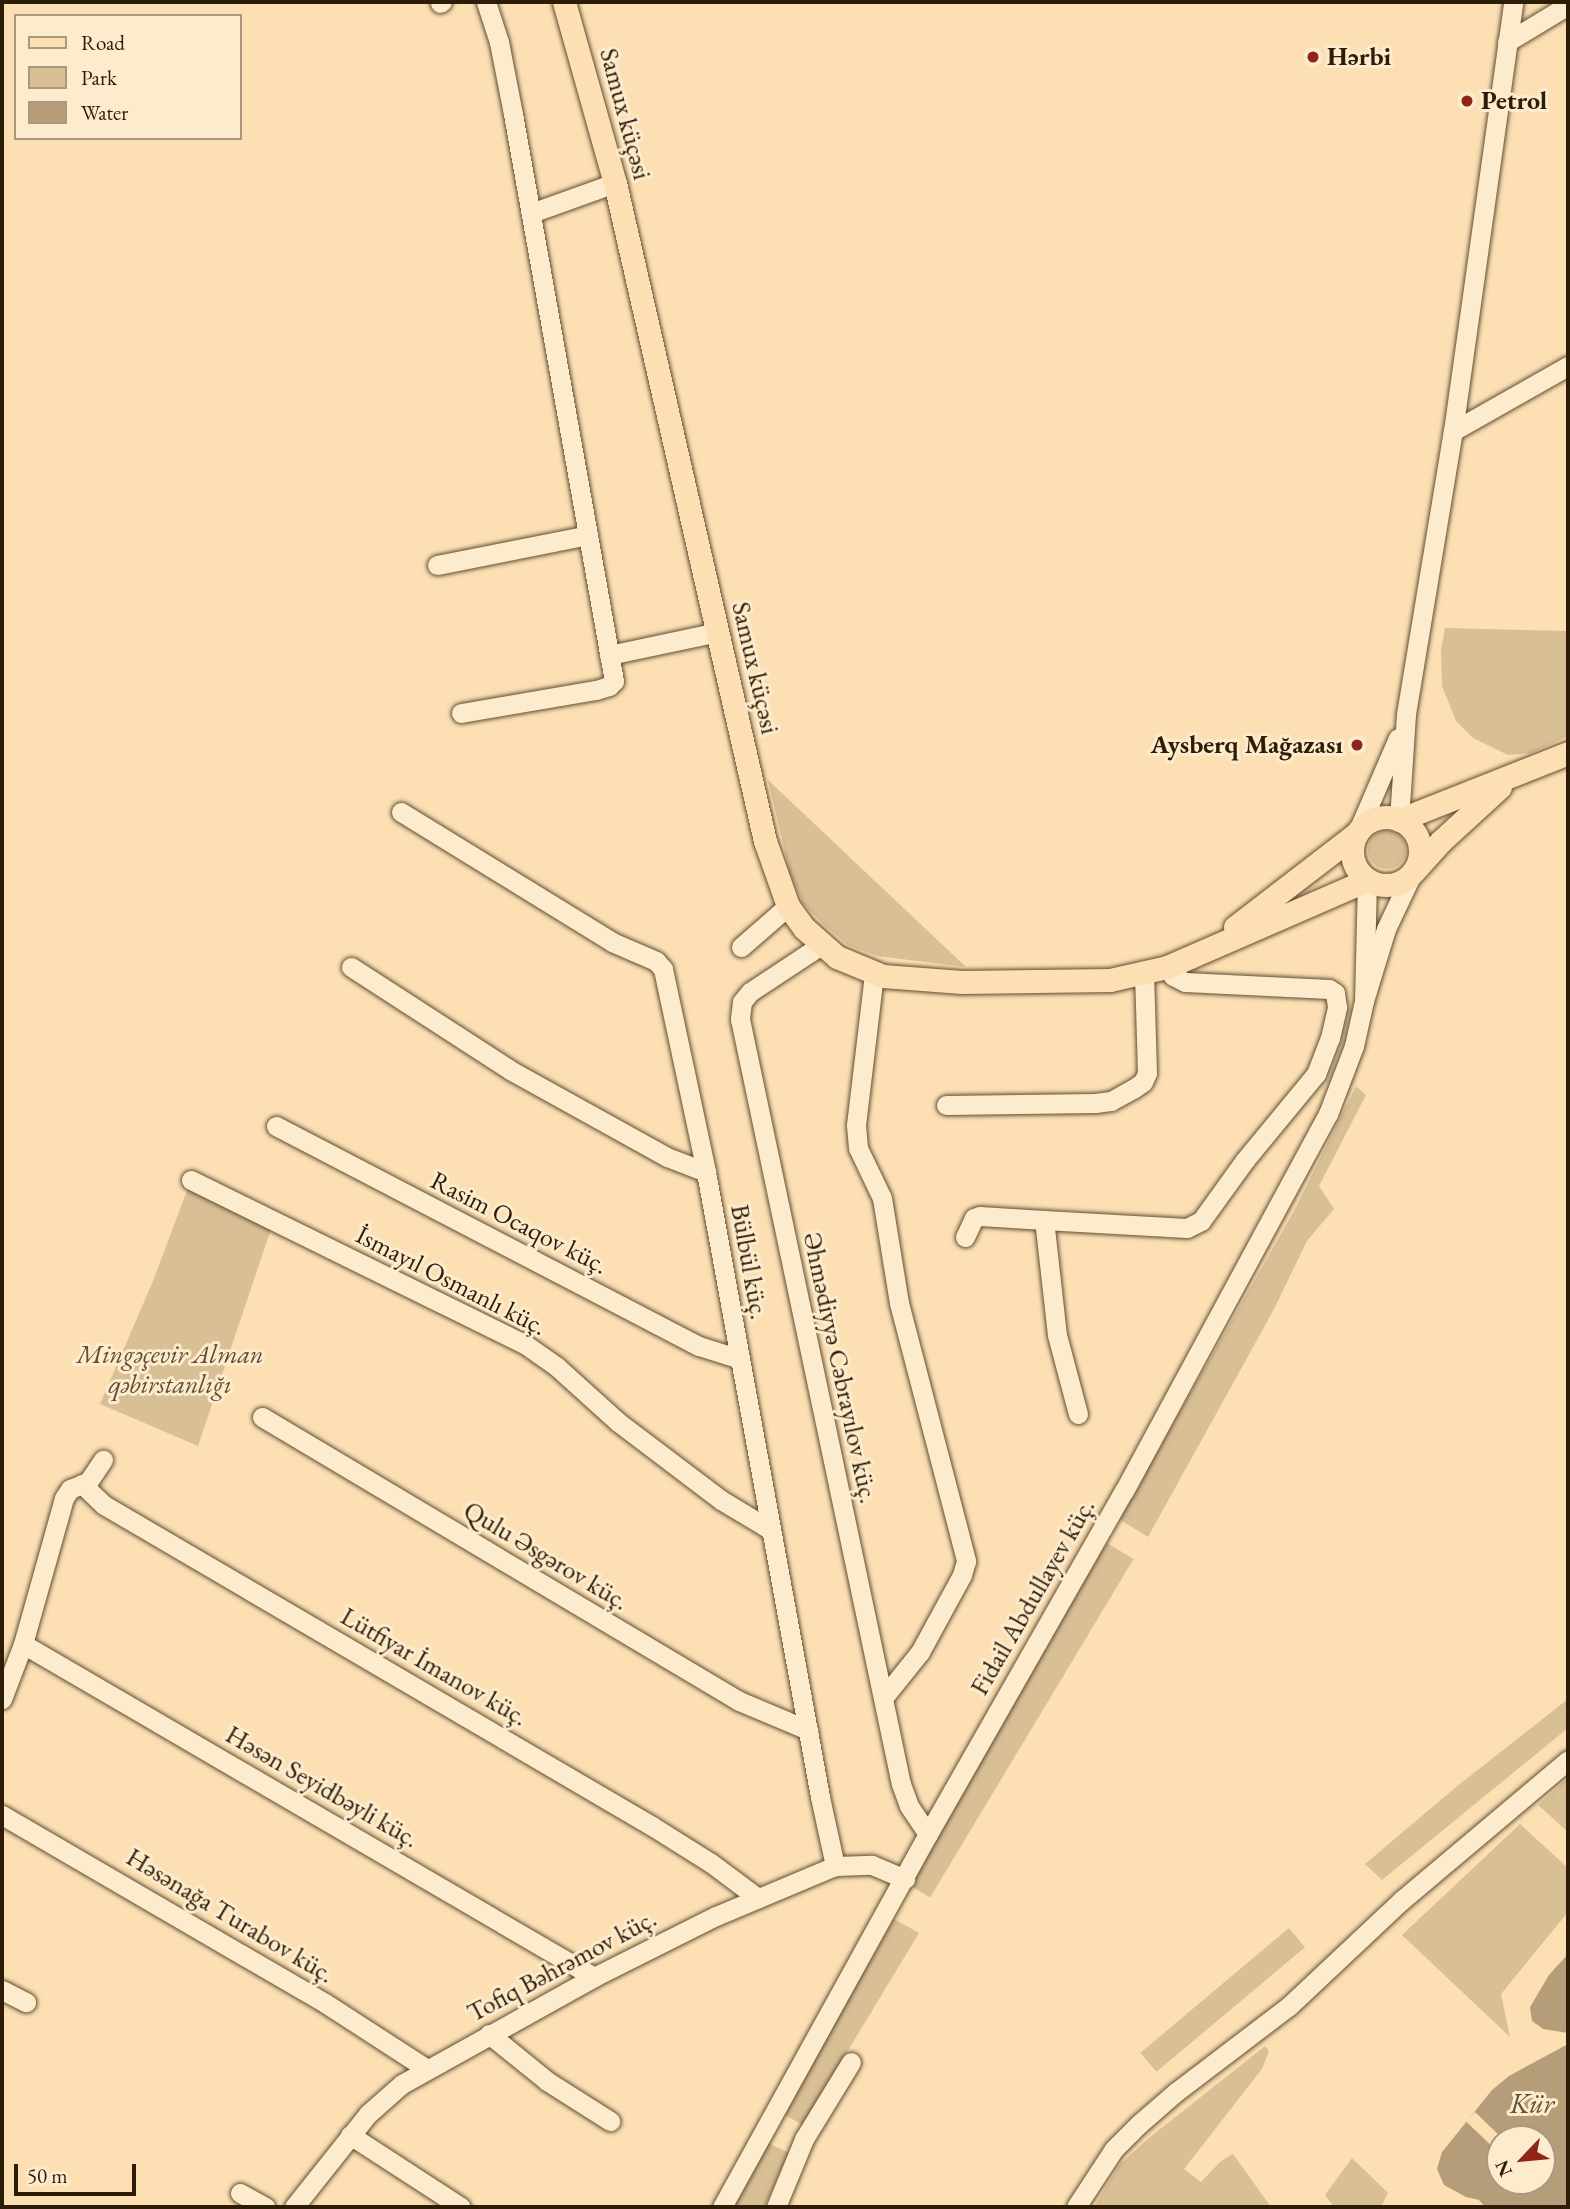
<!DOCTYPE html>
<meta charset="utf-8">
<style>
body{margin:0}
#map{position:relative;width:1570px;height:2209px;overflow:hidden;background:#fce0b4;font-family:"EB Garamond",serif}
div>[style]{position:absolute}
.green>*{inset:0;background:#d9bf96;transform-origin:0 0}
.round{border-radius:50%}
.water>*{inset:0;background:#b69d79}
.pier>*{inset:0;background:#fce0b4;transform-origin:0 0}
.roads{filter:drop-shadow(0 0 2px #614d32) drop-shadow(0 0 2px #614d32)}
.minor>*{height:19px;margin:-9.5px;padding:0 9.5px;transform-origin:9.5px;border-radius:9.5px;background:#fdebce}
.major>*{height:23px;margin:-11.5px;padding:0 11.5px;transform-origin:11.5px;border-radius:11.5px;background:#fce0b4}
.major>.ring{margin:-11.5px;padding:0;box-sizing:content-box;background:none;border:23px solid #fce0b4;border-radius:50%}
.dots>*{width:19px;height:19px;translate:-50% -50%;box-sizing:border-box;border:4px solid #fdebce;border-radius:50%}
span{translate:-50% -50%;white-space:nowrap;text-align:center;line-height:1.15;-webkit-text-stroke:6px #fdebce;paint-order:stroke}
.poi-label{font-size:26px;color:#2d1c06;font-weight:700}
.left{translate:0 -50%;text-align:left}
.right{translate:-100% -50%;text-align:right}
.street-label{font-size:26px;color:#2d1c06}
.park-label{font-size:26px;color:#614d31;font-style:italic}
.water-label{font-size:28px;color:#645034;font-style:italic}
.frame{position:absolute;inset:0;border:4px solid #2d1c06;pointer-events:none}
.legend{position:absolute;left:14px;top:14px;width:228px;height:126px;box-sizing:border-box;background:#fdebce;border:2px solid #aa987e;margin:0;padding:9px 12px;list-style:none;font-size:21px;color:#2d1c06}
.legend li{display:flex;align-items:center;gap:14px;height:35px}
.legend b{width:35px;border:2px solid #aa987e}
.north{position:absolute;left:1486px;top:2125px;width:70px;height:70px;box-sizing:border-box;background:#fdebce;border:2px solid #aa987e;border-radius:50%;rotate:244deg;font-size:19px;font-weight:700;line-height:28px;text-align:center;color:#2d1c06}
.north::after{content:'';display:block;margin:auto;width:24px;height:32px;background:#8f2418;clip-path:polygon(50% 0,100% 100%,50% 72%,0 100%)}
.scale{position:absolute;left:14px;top:2164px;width:122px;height:32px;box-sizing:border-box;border:4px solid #2d1c06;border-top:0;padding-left:9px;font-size:21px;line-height:24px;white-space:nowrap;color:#2d1c06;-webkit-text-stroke:5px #fdebce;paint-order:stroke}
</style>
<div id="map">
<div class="green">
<div style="clip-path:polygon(1445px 628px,1568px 631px,1568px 736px,1531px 753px,1508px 755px,1473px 738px,1456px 721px,1442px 686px,1441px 651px)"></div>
<div style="clip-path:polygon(768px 780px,966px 967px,877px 956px,848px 945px,825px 926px,803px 903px,790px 873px)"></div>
<div class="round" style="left:1368px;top:831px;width:38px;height:38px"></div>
<div style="clip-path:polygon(1356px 1086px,1366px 1095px,1319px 1186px,1334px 1209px,1307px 1241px,1273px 1311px,1148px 1537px,1119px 1519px,1294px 1211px)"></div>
<div style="clip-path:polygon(191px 1180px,271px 1229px,198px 1446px,100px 1404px,153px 1281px)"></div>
<div style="left:1107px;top:1543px;width:31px;height:395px;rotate:31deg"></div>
<div style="clip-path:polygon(1568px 1699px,1568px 1728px,1382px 1880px,1365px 1864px,1456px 1787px)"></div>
<div style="clip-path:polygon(1568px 1778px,1568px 1832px,1538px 1805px)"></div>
<div style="clip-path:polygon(1520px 1824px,1568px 1868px,1568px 1912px,1501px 1994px,1510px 2037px,1402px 1935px)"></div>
<div style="clip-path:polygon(894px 1919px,919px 1933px,803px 2125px,783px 2114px)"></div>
<div style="left:1289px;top:1928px;width:25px;height:194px;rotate:50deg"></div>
<div style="clip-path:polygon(1265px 2046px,1269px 2051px,1262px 2069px,1184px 2169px,1201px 2182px,1221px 2161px,1233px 2154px,1271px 2207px,1094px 2207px,1120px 2164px,1149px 2138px)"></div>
<div style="clip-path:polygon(768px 2143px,789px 2153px,764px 2207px,733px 2207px)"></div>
<div style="clip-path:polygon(1352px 2158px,1388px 2193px,1381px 2207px,1334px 2207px,1325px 2195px)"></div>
</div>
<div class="water">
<div style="clip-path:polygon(1568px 1954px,1568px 2033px,1543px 2029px,1532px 2021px,1530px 2007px,1549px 1975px)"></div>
<div style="clip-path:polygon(evenodd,1568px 2044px,1568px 2207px,1485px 2207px,1479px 2200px,1466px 2197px,1444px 2185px,1437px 2169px,1442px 2152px,1492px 2090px,1509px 2076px,1568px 2044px,1500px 2139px,1542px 2139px,1542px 2181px,1500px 2181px,1500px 2139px)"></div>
</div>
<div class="pier">
<div style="left:1475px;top:2112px;width:36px;height:13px;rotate:44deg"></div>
</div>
<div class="roads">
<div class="minor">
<div style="left:440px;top:3px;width:2px;rotate:-27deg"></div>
<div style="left:1507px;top:42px;width:71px;rotate:-31.2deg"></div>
<div style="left:531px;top:213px;width:89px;rotate:-19.7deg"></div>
<div style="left:1453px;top:431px;width:132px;rotate:-29.5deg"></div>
<div style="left:437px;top:565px;width:154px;rotate:-11.2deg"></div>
<div style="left:609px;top:655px;width:111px;rotate:-11.9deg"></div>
<div style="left:461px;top:713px;width:137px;rotate:-9.7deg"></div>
<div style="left:596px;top:690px;width:14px;rotate:-17deg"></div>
<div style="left:609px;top:686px;width:7px;rotate:-45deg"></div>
<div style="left:614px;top:681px;width:576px;rotate:-100.1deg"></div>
<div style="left:513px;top:114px;width:73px;rotate:-101deg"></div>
<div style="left:499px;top:42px;width:42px;rotate:-108deg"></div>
<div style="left:401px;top:812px;width:248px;rotate:31.6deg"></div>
<div style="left:612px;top:942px;width:48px;rotate:23.4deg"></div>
<div style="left:656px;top:961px;width:11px;rotate:49deg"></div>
<div style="left:663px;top:969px;width:208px;rotate:78deg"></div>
<div style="left:706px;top:1172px;width:635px;rotate:79.66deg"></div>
<div style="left:820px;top:1797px;width:71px;rotate:77.7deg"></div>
<div style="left:1399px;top:820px;width:106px;rotate:-86.2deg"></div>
<div style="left:1406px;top:714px;width:287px;rotate:-80.6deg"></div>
<div style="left:1453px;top:431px;width:433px;rotate:-82deg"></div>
<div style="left:1357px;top:833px;width:103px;rotate:-66.7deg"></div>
<div style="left:1367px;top:880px;width:121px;rotate:91.4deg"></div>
<div style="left:1364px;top:1001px;width:75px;rotate:-73deg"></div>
<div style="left:1386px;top:929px;width:63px;rotate:-64.7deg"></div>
<div style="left:821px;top:945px;width:85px;rotate:146.5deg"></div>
<div style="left:750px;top:992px;width:13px;rotate:129deg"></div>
<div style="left:742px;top:1002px;width:17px;rotate:97deg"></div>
<div style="left:740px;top:1019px;width:782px;rotate:78.12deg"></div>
<div style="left:901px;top:1784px;width:23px;rotate:70deg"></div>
<div style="left:909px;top:1806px;width:34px;rotate:56deg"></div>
<div style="left:741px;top:947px;width:62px;rotate:-41.1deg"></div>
<div style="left:351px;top:967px;width:189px;rotate:32.9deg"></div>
<div style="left:510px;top:1070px;width:179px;rotate:29deg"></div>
<div style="left:667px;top:1157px;width:42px;rotate:21deg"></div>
<div style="left:874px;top:974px;width:152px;rotate:96.8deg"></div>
<div style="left:856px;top:1125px;width:23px;rotate:85deg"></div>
<div style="left:858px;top:1148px;width:55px;rotate:64.4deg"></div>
<div style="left:882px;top:1198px;width:106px;rotate:80.8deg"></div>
<div style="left:899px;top:1303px;width:267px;rotate:75.4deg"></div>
<div style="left:966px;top:1561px;width:15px;rotate:106deg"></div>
<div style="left:962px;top:1575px;width:88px;rotate:118.6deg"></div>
<div style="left:920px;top:1652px;width:59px;rotate:128.8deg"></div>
<div style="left:946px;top:1105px;width:149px;rotate:-0.8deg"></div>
<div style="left:1095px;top:1103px;width:16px;rotate:-7deg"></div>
<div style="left:1111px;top:1101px;width:25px;rotate:-29deg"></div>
<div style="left:1133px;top:1089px;width:12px;rotate:-35deg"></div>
<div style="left:1143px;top:1082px;width:10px;rotate:-66deg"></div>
<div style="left:1147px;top:1073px;width:99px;rotate:-91.7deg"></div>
<div style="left:276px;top:1126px;width:477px;rotate:27.5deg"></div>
<div style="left:699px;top:1346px;width:43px;rotate:17.6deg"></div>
<div style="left:191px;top:1180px;width:373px;rotate:26.2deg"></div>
<div style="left:526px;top:1345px;width:37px;rotate:35deg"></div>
<div style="left:556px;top:1366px;width:84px;rotate:42.1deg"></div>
<div style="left:618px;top:1422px;width:129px;rotate:37.1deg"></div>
<div style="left:721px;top:1500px;width:58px;rotate:31deg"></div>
<div style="left:965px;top:1237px;width:21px;rotate:-65deg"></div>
<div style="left:974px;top:1218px;width:6px;rotate:-18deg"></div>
<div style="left:980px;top:1216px;width:64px;rotate:3.6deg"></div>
<div style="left:1078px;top:1414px;width:82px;rotate:-104.9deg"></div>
<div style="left:1057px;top:1335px;width:116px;rotate:-96.4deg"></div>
<div style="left:1044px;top:1220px;width:143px;rotate:3.2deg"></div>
<div style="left:1187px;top:1228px;width:16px;rotate:-27deg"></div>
<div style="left:1201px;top:1221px;width:75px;rotate:-54.2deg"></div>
<div style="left:1245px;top:1160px;width:112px;rotate:-50.5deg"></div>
<div style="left:1316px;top:1074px;width:39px;rotate:-69deg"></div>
<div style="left:1330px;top:1038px;width:32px;rotate:-77deg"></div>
<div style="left:1337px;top:1007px;width:14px;rotate:-98deg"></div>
<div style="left:1335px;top:993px;width:7px;rotate:-146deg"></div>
<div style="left:1329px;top:989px;width:144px;rotate:-177.2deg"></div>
<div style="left:1185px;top:982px;width:13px;rotate:-153deg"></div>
<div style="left:1173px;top:976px;width:11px;rotate:-124deg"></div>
<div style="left:262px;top:1417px;width:555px;rotate:30.77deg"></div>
<div style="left:739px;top:1701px;width:75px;rotate:22.8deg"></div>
<div style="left:82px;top:1484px;width:30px;rotate:44deg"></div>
<div style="left:104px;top:1505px;width:635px;rotate:30.36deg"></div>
<div style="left:652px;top:1826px;width:70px;rotate:32.1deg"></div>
<div style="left:711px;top:1863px;width:59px;rotate:36.7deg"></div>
<div style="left:23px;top:1644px;width:661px;rotate:30.25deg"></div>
<div style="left:2px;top:1699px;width:59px;rotate:-69.1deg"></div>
<div style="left:23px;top:1644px;width:152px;rotate:-74.3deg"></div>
<div style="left:64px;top:1498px;width:11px;rotate:-56deg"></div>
<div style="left:70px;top:1489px;width:19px;rotate:-21deg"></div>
<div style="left:88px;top:1482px;width:27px;rotate:-56deg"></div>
<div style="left:2px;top:1815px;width:374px;rotate:30.2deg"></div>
<div style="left:325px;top:2003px;width:121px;rotate:32.9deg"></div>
<div style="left:2px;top:1990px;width:27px;rotate:27deg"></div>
<div style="left:489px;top:2034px;width:75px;rotate:39deg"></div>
<div style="left:547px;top:2081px;width:75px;rotate:32.4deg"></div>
<div style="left:350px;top:2135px;width:132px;rotate:33deg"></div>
<div style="left:240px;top:2193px;width:29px;rotate:29deg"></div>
<div style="left:294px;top:2207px;width:119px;rotate:-51.5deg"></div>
<div style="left:368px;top:2114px;width:45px;rotate:-41.4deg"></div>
<div style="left:402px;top:2084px;width:220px;rotate:-29.1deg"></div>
<div style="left:594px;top:1977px;width:136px;rotate:-26.6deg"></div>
<div style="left:716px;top:1916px;width:129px;rotate:-22.8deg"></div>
<div style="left:835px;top:1866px;width:37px;rotate:-2deg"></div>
<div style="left:872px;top:1865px;width:36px;rotate:23deg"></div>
<div style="left:722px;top:2207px;width:426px;rotate:-61.1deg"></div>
<div style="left:928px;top:1834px;width:395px;rotate:-60.3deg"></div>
<div style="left:1124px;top:1491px;width:429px;rotate:-61.6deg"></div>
<div style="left:1328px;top:1114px;width:73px;rotate:-69.1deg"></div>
<div style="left:1354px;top:1046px;width:46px;rotate:-77.5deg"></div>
<div style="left:776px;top:2207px;width:74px;rotate:-67.6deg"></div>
<div style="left:804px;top:2139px;width:90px;rotate:-58.6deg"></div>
<div style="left:1076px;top:2207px;width:69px;rotate:-56.8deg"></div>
<div style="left:1114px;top:2149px;width:35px;rotate:-45deg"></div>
<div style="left:1139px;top:2124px;width:49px;rotate:-40.9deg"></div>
<div style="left:1176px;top:2092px;width:142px;rotate:-37.3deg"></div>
<div style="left:1289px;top:2006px;width:155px;rotate:-43.2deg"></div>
<div style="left:1402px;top:1900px;width:217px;rotate:-40.1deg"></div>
</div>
<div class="major">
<div style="left:564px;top:2px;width:188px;rotate:74.3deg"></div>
<div style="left:615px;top:183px;width:675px;rotate:77.16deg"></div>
<div style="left:765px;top:841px;width:69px;rotate:70.5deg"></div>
<div style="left:788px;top:906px;width:27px;rotate:54deg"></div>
<div style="left:804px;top:928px;width:44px;rotate:41.3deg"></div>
<div style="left:837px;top:957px;width:50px;rotate:22.4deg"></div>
<div style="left:883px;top:976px;width:79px;rotate:4.3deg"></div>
<div style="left:962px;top:982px;width:148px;rotate:-0.8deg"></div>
<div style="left:1110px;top:980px;width:58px;rotate:-12.8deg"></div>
<div style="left:1167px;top:967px;width:218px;rotate:-23.5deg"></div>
<div class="ring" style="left:1352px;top:817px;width:45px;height:45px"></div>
<div style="left:1399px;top:820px;width:182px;rotate:-21.6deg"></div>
<div style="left:1414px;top:871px;width:40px;rotate:-48deg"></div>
<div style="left:1441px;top:841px;width:80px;rotate:-42.5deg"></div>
<div style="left:1235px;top:927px;width:154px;rotate:-37.6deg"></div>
</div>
</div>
<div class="dots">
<div style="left:1313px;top:57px;background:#8f2418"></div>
<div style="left:1467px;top:101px;background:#8f2418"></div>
<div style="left:1357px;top:745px;background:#8f2418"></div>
</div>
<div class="poi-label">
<span class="left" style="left:1327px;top:57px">Hərbi</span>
<span class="left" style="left:1481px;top:101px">Petrol</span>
<span class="right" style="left:1343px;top:745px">Aysberq Mağazası</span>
</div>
<div class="street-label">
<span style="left:625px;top:114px;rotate:75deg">Samux küçəsi</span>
<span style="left:755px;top:668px;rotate:77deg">Samux küçəsi</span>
<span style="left:519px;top:1223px;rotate:27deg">Rasim Ocaqov küç.</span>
<span style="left:749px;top:1262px;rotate:80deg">Bülbül küç.</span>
<span style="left:451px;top:1281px;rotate:27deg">İsmayıl Osmanlı küç.</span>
<span style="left:840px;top:1368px;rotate:78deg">Əhmədiyyə Cəbrayılov küç.</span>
<span style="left:546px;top:1556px;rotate:31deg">Qulu Əsgərov küç.</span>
<span style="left:1033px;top:1597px;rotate:-60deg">Fidail Abdullayev küç.</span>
<span style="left:434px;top:1667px;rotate:30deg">Lütfiyar İmanov küç.</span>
<span style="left:322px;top:1787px;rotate:30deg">Həsən Seyidbəyli küç.</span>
<span style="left:230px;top:1916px;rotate:31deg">Həsənağa Turabov küç.</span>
<span style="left:562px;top:1966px;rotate:-28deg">Tofiq Bəhrəmov küç.</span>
</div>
<div class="park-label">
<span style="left:170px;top:1370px">Mingəçevir Alman<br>qəbirstanlığı</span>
</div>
<div class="water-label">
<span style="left:1532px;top:2103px">Kür</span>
</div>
<div class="frame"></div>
<ul class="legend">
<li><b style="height:9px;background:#fce0b4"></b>Road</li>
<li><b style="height:19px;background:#d9bf96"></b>Park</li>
<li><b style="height:19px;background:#b69d79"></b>Water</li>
</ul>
<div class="north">N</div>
<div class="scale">50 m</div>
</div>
